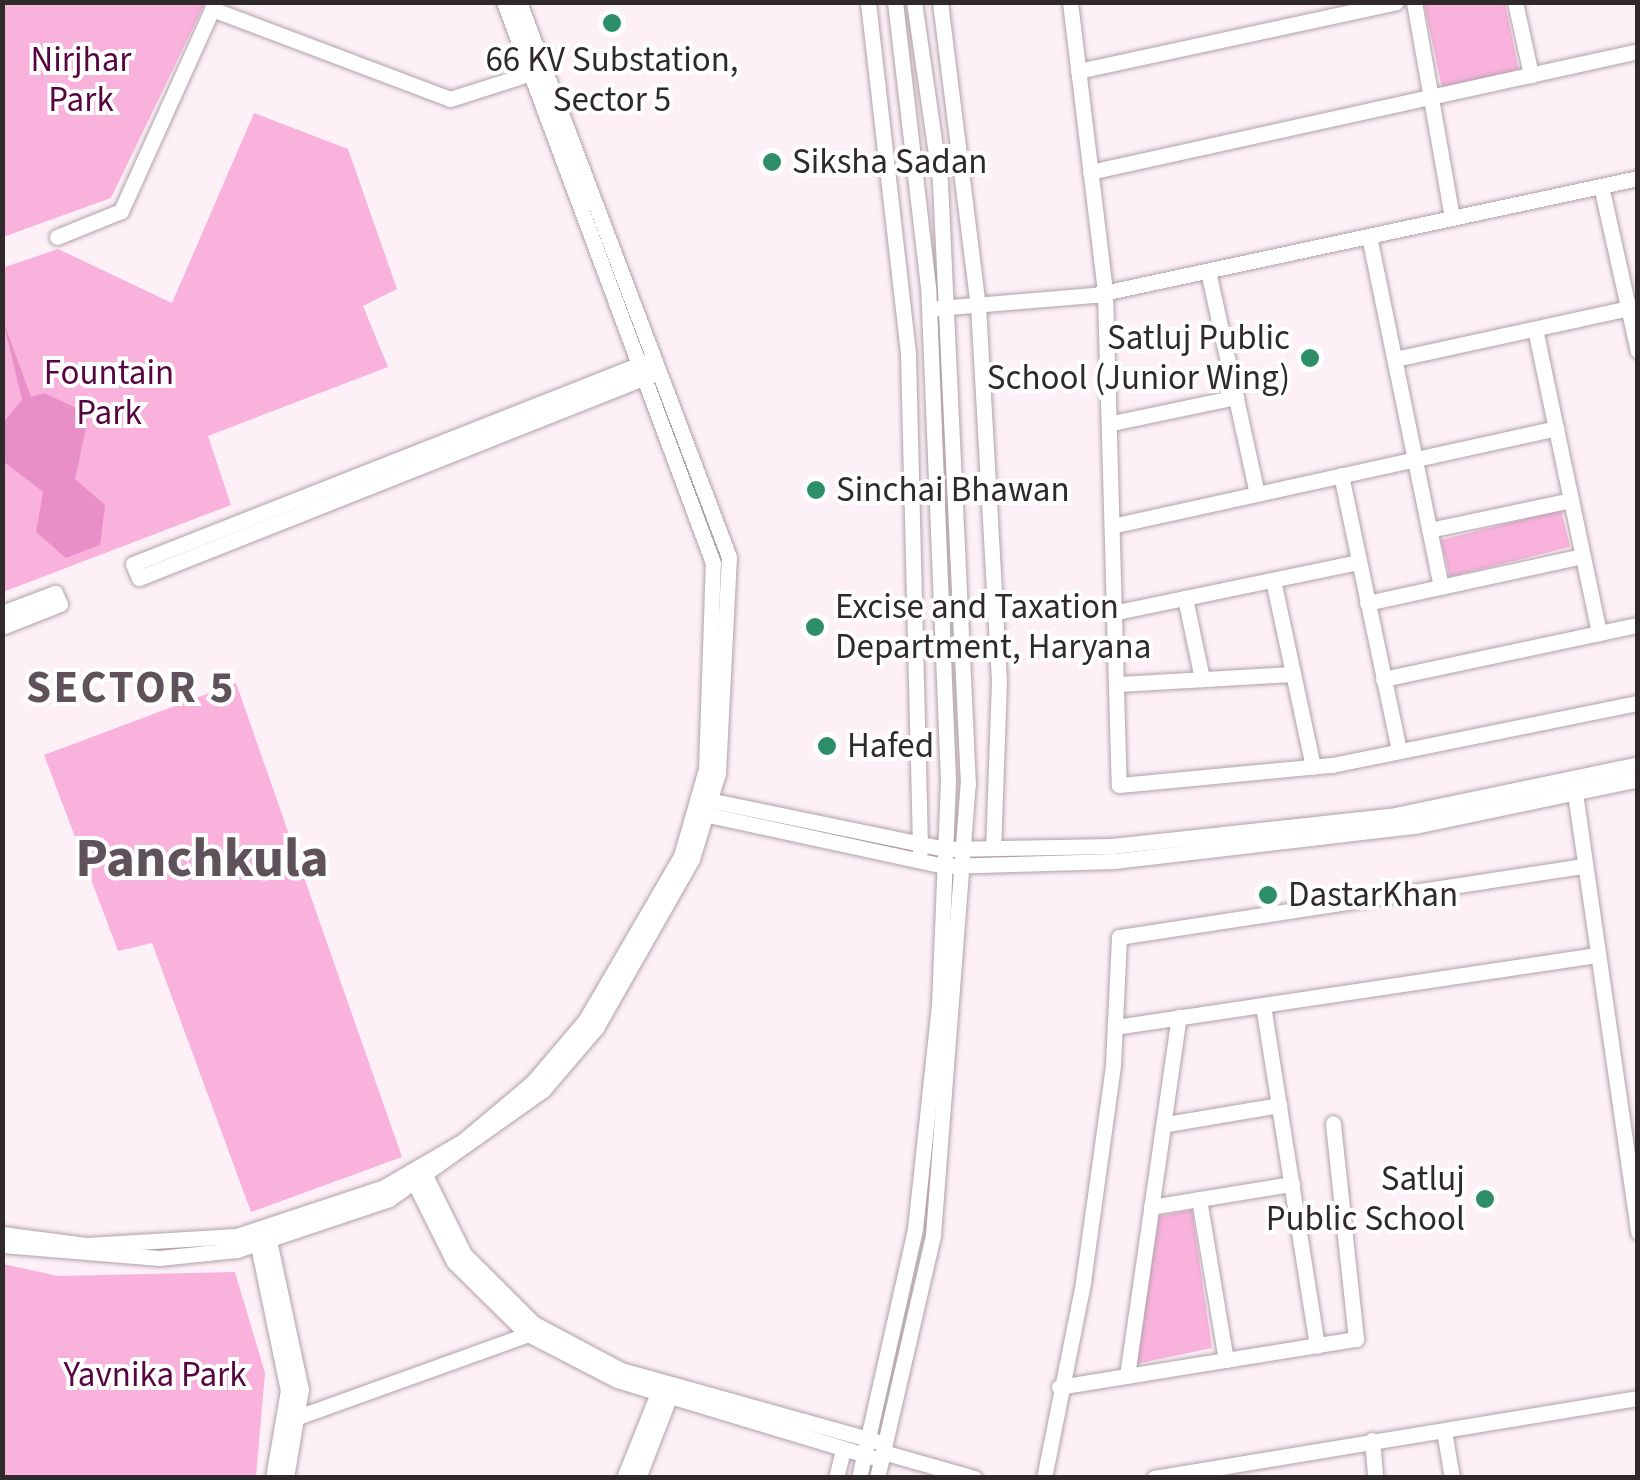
<!DOCTYPE html>
<style>
body{margin:0}
#map{position:relative;width:1640px;height:1480px;overflow:hidden;background:#fdf0f7;font-family:"Source Sans 3",sans-serif}
div>[style]{position:absolute}
.green>*{inset:0;background:#f8b2dc;transform-origin:0 0}
.water>*{inset:0;background:#e88fc7}
.roads{filter:drop-shadow(0 0 2px #b0a1a9) drop-shadow(0 0 2px #b0a1a9)}
.minor>*{height:15px;margin:-7.5px;padding:0 7.5px;transform-origin:7.5px;border-radius:7.5px;background:#fff}
.dots>*{width:28px;height:28px;translate:-50% -50%;box-sizing:border-box;border:5px solid #fff;border-radius:50%}
span{translate:-50% -50%;white-space:nowrap;text-align:center;line-height:1.15;-webkit-text-stroke:8px #fff;paint-order:stroke}
.park-label{font-size:35px;color:#560541}
.poi-label{font-size:35px;color:#2f292c}
.left{translate:0 -50%;text-align:left}
.right{translate:-100% -50%;text-align:right}
.district-label{font-size:45px;color:#60525a;font-weight:700;letter-spacing:2.5px}
.town-label{font-size:55px;color:#60525a;font-weight:700}
.frame{position:absolute;inset:0;border:5px solid #2f292c;pointer-events:none}
</style>
<div id="map">
<div class="green">
<div style="clip-path:polygon(3px 2px,205px 3px,111px 198px,3px 237px)"></div>
<div style="clip-path:polygon(1424px 3px,1505px 3px,1519px 71px,1442px 88px)"></div>
<div style="clip-path:polygon(254px 113px,348px 149px,397px 289px,363px 306px,388px 367px,208px 436px,231px 505px,3px 592px,2px 268px,58px 249px,172px 303px)"></div>
<div style="left:1561px;top:510px;width:38px;height:124px;rotate:76deg"></div>
<div style="clip-path:polygon(236px 683px,402px 1157px,251px 1212px,152px 943px,118px 951px,44px 755px)"></div>
<div style="clip-path:polygon(1192px 1210px,1212px 1348px,1136px 1364px,1159px 1216px)"></div>
<div style="clip-path:polygon(3px 1264px,58px 1276px,235px 1272px,265px 1373px,256px 1477px,3px 1477px)"></div>
</div>
<div class="water">
<div style="clip-path:polygon(3px 320px,31px 397px,44px 393px,89px 414px,75px 479px,105px 505px,100px 545px,66px 558px,36px 532px,43px 492px,3px 461px,3px 423px,22px 400px)"></div>
</div>
<div class="roads">
<div class="minor">
<div style="left:868px;top:2px;width:355px;rotate:83.5deg"></div>
<div style="left:908px;top:355px;width:496px;rotate:88.6deg"></div>
<div style="left:940px;top:2px;width:305px;rotate:82.9deg"></div>
<div style="left:978px;top:305px;width:376px;rotate:86.8deg"></div>
<div style="left:999px;top:680px;width:168px;rotate:92deg"></div>
<div style="left:1070px;top:2px;width:293px;rotate:83.1deg"></div>
<div style="left:1105px;top:293px;width:492px;rotate:88.4deg"></div>
<div style="left:1119px;top:785px;width:214px;rotate:-5.4deg"></div>
<div style="left:1332px;top:765px;width:312px;rotate:-11.5deg"></div>
<div style="left:1414px;top:2px;width:219px;rotate:80deg"></div>
<div style="left:1515px;top:2px;width:75px;rotate:77.6deg"></div>
<div style="left:1078px;top:71px;width:325px;rotate:-12.2deg"></div>
<div style="left:1090px;top:172px;width:557px;rotate:-12.44deg"></div>
<div style="left:1601px;top:186px;width:169px;rotate:77.4deg"></div>
<div style="left:1369px;top:236px;width:358px;rotate:78.4deg"></div>
<div style="left:57px;top:237px;width:69px;rotate:-22.1deg"></div>
<div style="left:121px;top:211px;width:222px;rotate:-65.7deg"></div>
<div style="left:212px;top:9px;width:254px;rotate:20.7deg"></div>
<div style="left:450px;top:99px;width:96px;rotate:-17.7deg"></div>
<div style="left:1208px;top:271px;width:228px;rotate:77.6deg"></div>
<div style="left:938px;top:308px;width:157px;rotate:-4.8deg"></div>
<div style="left:1094px;top:295px;width:556px;rotate:-12.14deg"></div>
<div style="left:1535px;top:329px;width:311px;rotate:78.1deg"></div>
<div style="left:653px;top:359px;width:559px;rotate:158.48deg"></div>
<div style="left:133px;top:564px;width:15px;rotate:67deg"></div>
<div style="left:139px;top:578px;width:558px;rotate:-21.65deg"></div>
<div style="left:1395px;top:359px;width:249px;rotate:-12.3deg"></div>
<div style="left:1112px;top:423px;width:127px;rotate:-11.8deg"></div>
<div style="left:1341px;top:475px;width:282px;rotate:78.1deg"></div>
<div style="left:1116px;top:525px;width:451px;rotate:-12.4deg"></div>
<div style="left:1429px;top:530px;width:145px;rotate:-11.9deg"></div>
<div style="left:1273px;top:580px;width:191px;rotate:77.9deg"></div>
<div style="left:1185px;top:598px;width:83px;rotate:78.1deg"></div>
<div style="left:1367px;top:603px;width:221px;rotate:-12.3deg"></div>
<div style="left:1117px;top:612px;width:247px;rotate:-11.7deg"></div>
<div style="left:2px;top:613px;width:57px;rotate:-20.7deg"></div>
<div style="left:55px;top:593px;width:12px;rotate:66deg"></div>
<div style="left:60px;top:604px;width:62px;rotate:158.4deg"></div>
<div style="left:1383px;top:679px;width:261px;rotate:-12deg"></div>
<div style="left:1118px;top:684px;width:175px;rotate:-3.3deg"></div>
<div style="left:1574px;top:786px;width:451px;rotate:81.8deg"></div>
<div style="left:704px;top:799px;width:247px;rotate:11.7deg"></div>
<div style="left:946px;top:849px;width:166px;rotate:-1deg"></div>
<div style="left:1112px;top:846px;width:280px;rotate:-6.2deg"></div>
<div style="left:1390px;top:816px;width:253px;rotate:-11.8deg"></div>
<div style="left:699px;top:813px;width:252px;rotate:12.2deg"></div>
<div style="left:945px;top:866px;width:170px;rotate:-1.7deg"></div>
<div style="left:1115px;top:861px;width:301px;rotate:-6.7deg"></div>
<div style="left:1414px;top:826px;width:229px;rotate:-11.8deg"></div>
<div style="left:1263px;top:1005px;width:345px;rotate:81deg"></div>
<div style="left:1115px;top:1027px;width:488px;rotate:-8.5deg"></div>
<div style="left:1167px;top:1124px;width:114px;rotate:-9.6deg"></div>
<div style="left:422px;top:1169px;width:95px;rotate:63.7deg"></div>
<div style="left:464px;top:1254px;width:98px;rotate:45deg"></div>
<div style="left:533px;top:1323px;width:100px;rotate:28.1deg"></div>
<div style="left:621px;top:1370px;width:265px;rotate:15.6deg"></div>
<div style="left:411px;top:1176px;width:96px;rotate:63.4deg"></div>
<div style="left:454px;top:1262px;width:101px;rotate:44.6deg"></div>
<div style="left:526px;top:1333px;width:102px;rotate:27.3deg"></div>
<div style="left:617px;top:1380px;width:266px;rotate:16.8deg"></div>
<div style="left:1199px;top:1199px;width:163px;rotate:80.5deg"></div>
<div style="left:1151px;top:1207px;width:143px;rotate:-9.3deg"></div>
<div style="left:267px;top:1231px;width:162px;rotate:77.9deg"></div>
<div style="left:301px;top:1389px;width:90px;rotate:99.6deg"></div>
<div style="left:2px;top:1234px;width:86px;rotate:7.4deg"></div>
<div style="left:87px;top:1245px;width:149px;rotate:-3.5deg"></div>
<div style="left:236px;top:1236px;width:156px;rotate:-18.3deg"></div>
<div style="left:384px;top:1187px;width:91px;rotate:-30.2deg"></div>
<div style="left:463px;top:1141px;width:92px;rotate:-40.1deg"></div>
<div style="left:533px;top:1082px;width:80px;rotate:-49.6deg"></div>
<div style="left:585px;top:1021px;width:191px;rotate:-59.8deg"></div>
<div style="left:681px;top:856px;width:91px;rotate:-74deg"></div>
<div style="left:706px;top:769px;width:206px;rotate:-88.1deg"></div>
<div style="left:713px;top:563px;width:599px;rotate:-110.43deg"></div>
<div style="left:256px;top:1236px;width:157px;rotate:78.3deg"></div>
<div style="left:288px;top:1390px;width:89px;rotate:99.7deg"></div>
<div style="left:2px;top:1245px;width:158px;rotate:4.7deg"></div>
<div style="left:159px;top:1258px;width:78px;rotate:-5.9deg"></div>
<div style="left:237px;top:1250px;width:160px;rotate:-18.5deg"></div>
<div style="left:389px;top:1199px;width:189px;rotate:-35.3deg"></div>
<div style="left:543px;top:1090px;width:82px;rotate:-49.5deg"></div>
<div style="left:596px;top:1028px;width:194px;rotate:-60.4deg"></div>
<div style="left:692px;top:859px;width:90px;rotate:-73.2deg"></div>
<div style="left:718px;top:773px;width:216px;rotate:-87.1deg"></div>
<div style="left:729px;top:557px;width:593px;rotate:-110.73deg"></div>
<div style="left:1127px;top:1376px;width:363px;rotate:-81.8deg"></div>
<div style="left:1059px;top:1387px;width:301px;rotate:-9.2deg"></div>
<div style="left:1356px;top:1339px;width:217px;rotate:-96.1deg"></div>
<div style="left:284px;top:1422px;width:266px;rotate:-19.8deg"></div>
<div style="left:1444px;top:1431px;width:48px;rotate:80.3deg"></div>
<div style="left:1372px;top:1440px;width:38px;rotate:85deg"></div>
<div style="left:883px;top:1452px;width:95px;rotate:15.9deg"></div>
<div style="left:624px;top:1478px;width:97px;rotate:-68.2deg"></div>
<div style="left:638px;top:1478px;width:91px;rotate:-68.8deg"></div>
<div style="left:836px;top:1478px;width:30px;rotate:-76deg"></div>
<div style="left:859px;top:1478px;width:255px;rotate:-77.3deg"></div>
<div style="left:915px;top:1229px;width:225px;rotate:-83.9deg"></div>
<div style="left:939px;top:1005px;width:225px;rotate:-87.7deg"></div>
<div style="left:948px;top:780px;width:493px;rotate:-92.3deg"></div>
<div style="left:928px;top:287px;width:287px;rotate:-96.6deg"></div>
<div style="left:877px;top:1478px;width:249px;rotate:-77deg"></div>
<div style="left:933px;top:1235px;width:451px;rotate:-85.6deg"></div>
<div style="left:968px;top:785px;width:604px;rotate:-92.66deg"></div>
<div style="left:940px;top:182px;width:182px;rotate:-98.2deg"></div>
<div style="left:1044px;top:1478px;width:200px;rotate:-78.7deg"></div>
<div style="left:1083px;top:1282px;width:219px;rotate:-82.1deg"></div>
<div style="left:1113px;top:1065px;width:128px;rotate:-87.3deg"></div>
<div style="left:1119px;top:937px;width:471px;rotate:-8.7deg"></div>
<div style="left:1154px;top:1478px;width:491px;rotate:-9.4deg"></div>
</div>
</div>
<div class="dots">
<div style="left:612px;top:23px;background:#2e8e67"></div>
<div style="left:772px;top:162px;background:#2e8e67"></div>
<div style="left:1310px;top:358px;background:#2e8e67"></div>
<div style="left:816px;top:490px;background:#2e8e67"></div>
<div style="left:815px;top:627px;background:#2e8e67"></div>
<div style="left:827px;top:746px;background:#2e8e67"></div>
<div style="left:1268px;top:895px;background:#2e8e67"></div>
<div style="left:1485px;top:1199px;background:#2e8e67"></div>
</div>
<div class="park-label">
<span style="left:81px;top:80px">Nirjhar<br>Park</span>
<span style="left:109px;top:393px">Fountain<br>Park</span>
<span style="left:155px;top:1375px">Yavnika Park</span>
</div>
<div class="poi-label">
<span style="left:612px;top:80px">66 KV Substation,<br>Sector 5</span>
<span class="left" style="left:792px;top:162px">Siksha Sadan</span>
<span class="right" style="left:1290px;top:358px">Satluj Public<br>School (Junior Wing)</span>
<span class="left" style="left:836px;top:490px">Sinchai Bhawan</span>
<span class="left" style="left:835px;top:627px">Excise and Taxation<br>Department, Haryana</span>
<span class="left" style="left:847px;top:746px">Hafed</span>
<span class="left" style="left:1288px;top:895px">DastarKhan</span>
<span class="right" style="left:1465px;top:1199px">Satluj<br>Public School</span>
</div>
<div class="district-label">
<span style="left:131px;top:689px">SECTOR 5</span>
</div>
<div class="town-label">
<span style="left:202px;top:860px">Panchkula</span>
</div>
<div class="frame"></div>
</div>
